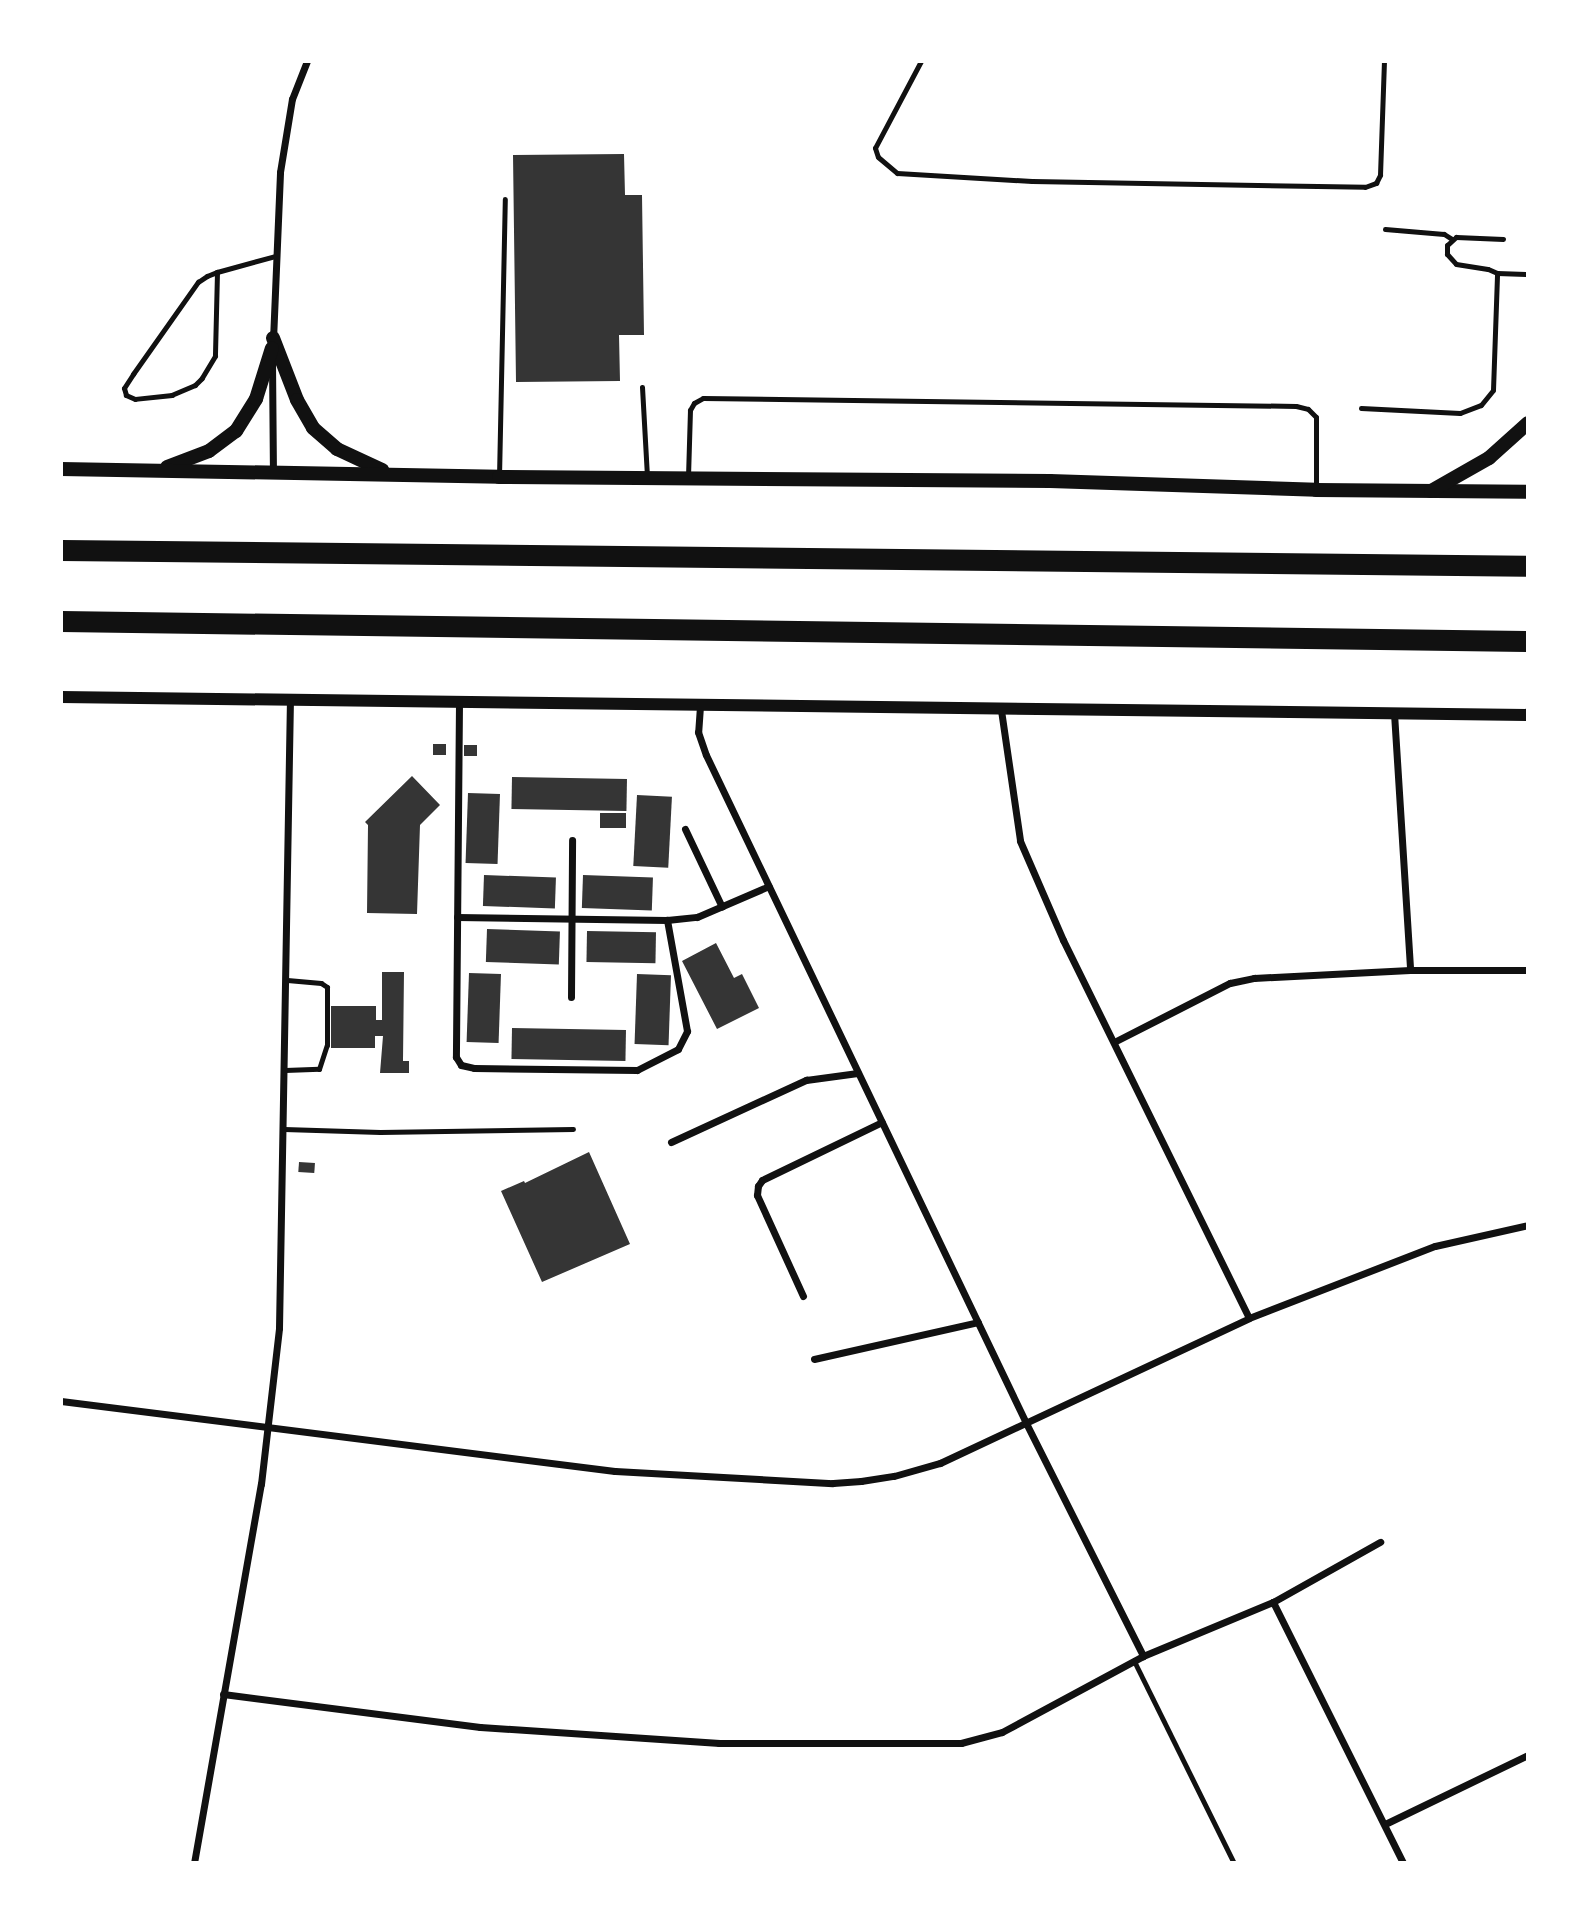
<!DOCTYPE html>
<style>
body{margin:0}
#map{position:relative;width:1589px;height:1924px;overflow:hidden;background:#fff;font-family:Merriweather,serif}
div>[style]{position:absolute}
.building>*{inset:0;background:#353535;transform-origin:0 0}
.service>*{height:5px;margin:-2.5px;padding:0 2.5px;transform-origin:2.5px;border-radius:2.5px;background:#111}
.minor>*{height:7px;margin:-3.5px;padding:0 3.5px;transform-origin:3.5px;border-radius:3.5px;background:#111}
.tertiary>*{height:12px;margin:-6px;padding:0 6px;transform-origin:6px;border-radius:6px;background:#111}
.secondary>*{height:14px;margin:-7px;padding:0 7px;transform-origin:7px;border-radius:7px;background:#111}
.motorway>*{height:21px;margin:-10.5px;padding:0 10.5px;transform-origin:10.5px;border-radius:10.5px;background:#111}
span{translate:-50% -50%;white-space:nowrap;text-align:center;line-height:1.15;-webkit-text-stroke:5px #fff;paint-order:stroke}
.frame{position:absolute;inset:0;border:63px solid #fff;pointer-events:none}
</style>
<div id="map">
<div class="building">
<div style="clip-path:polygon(624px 154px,625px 195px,642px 195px,644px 335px,619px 335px,620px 381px,516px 382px,513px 155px)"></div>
<div style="left:433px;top:744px;width:13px;height:11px"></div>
<div style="left:464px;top:745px;width:13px;height:11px"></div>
<div style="clip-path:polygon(412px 776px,440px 805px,420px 825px,417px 914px,367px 913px,368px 825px,365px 822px)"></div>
<div style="left:512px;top:777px;width:115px;height:32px;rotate:1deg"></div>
<div style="left:468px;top:793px;width:32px;height:70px;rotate:2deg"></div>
<div style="left:637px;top:795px;width:35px;height:71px;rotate:3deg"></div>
<div style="left:600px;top:813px;width:26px;height:15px"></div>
<div style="left:484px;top:875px;width:72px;height:31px;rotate:2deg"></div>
<div style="left:583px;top:875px;width:70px;height:33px;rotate:2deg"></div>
<div style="left:487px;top:929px;width:73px;height:33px;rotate:2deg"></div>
<div style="left:587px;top:931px;width:69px;height:31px;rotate:1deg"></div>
<div style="clip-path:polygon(716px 943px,734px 978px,742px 974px,759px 1008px,717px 1029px,682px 961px)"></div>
<div style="clip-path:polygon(382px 972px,404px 972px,403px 1061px,409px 1061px,409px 1073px,380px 1073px,383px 1036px,375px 1036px,375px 1048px,331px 1048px,331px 1006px,376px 1006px,376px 1020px,382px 1020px)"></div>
<div style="left:469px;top:973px;width:32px;height:69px;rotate:2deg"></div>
<div style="left:637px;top:974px;width:34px;height:70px;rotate:2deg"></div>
<div style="left:512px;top:1028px;width:114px;height:31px;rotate:1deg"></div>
<div style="clip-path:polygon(589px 1152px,630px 1244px,542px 1282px,501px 1191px,524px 1181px,525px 1183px)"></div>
<div style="left:299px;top:1162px;width:16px;height:10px;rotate:4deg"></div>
</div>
<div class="service">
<div style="left:921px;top:61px;width:98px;rotate:117.9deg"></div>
<div style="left:875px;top:148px;width:9px;rotate:72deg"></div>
<div style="left:878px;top:157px;width:25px;rotate:40deg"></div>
<div style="left:897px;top:173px;width:135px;rotate:3.4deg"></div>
<div style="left:1032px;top:181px;width:333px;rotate:1deg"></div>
<div style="left:1365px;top:187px;width:12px;rotate:-20deg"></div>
<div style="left:1376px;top:183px;width:9px;rotate:-63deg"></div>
<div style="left:1380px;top:175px;width:114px;rotate:-88deg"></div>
<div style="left:1385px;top:229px;width:59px;rotate:4.8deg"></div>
<div style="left:1444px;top:234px;width:9px;rotate:32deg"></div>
<div style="left:1503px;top:239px;width:47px;rotate:-177.6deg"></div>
<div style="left:1456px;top:237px;width:12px;rotate:138deg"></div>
<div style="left:1447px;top:245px;width:9px;rotate:90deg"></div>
<div style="left:1447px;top:254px;width:13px;rotate:48deg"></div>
<div style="left:1456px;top:264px;width:32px;rotate:9deg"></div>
<div style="left:1488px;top:269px;width:10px;rotate:24deg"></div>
<div style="left:1497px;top:273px;width:31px;rotate:2deg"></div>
<div style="left:217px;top:272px;width:84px;rotate:91.4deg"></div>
<div style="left:215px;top:356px;width:26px;rotate:121deg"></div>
<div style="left:202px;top:378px;width:10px;rotate:135deg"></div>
<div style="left:195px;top:385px;width:25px;rotate:157deg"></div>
<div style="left:172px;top:395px;width:37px;rotate:174deg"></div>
<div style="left:135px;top:399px;width:10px;rotate:-156deg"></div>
<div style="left:126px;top:395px;width:7px;rotate:-106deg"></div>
<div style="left:124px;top:388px;width:17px;rotate:-57deg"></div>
<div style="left:133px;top:374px;width:113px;rotate:-54.8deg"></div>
<div style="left:198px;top:282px;width:11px;rotate:-34deg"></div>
<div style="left:207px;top:276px;width:11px;rotate:-22deg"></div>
<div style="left:217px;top:272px;width:60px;rotate:-15.4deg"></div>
<div style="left:642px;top:387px;width:90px;rotate:86.8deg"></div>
<div style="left:1361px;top:408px;width:99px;rotate:2.9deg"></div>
<div style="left:1460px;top:413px;width:22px;rotate:-21deg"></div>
<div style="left:1481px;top:405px;width:19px;rotate:-51deg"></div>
<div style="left:1493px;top:390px;width:117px;rotate:-88deg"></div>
<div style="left:499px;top:477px;width:278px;rotate:-88.8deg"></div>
<div style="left:688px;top:477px;width:67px;rotate:-88.3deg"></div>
<div style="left:690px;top:410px;width:8px;rotate:-60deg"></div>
<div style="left:694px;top:403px;width:10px;rotate:-29deg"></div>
<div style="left:703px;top:398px;width:593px;rotate:0.77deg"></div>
<div style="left:1296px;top:406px;width:12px;rotate:14deg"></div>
<div style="left:1308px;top:409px;width:11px;rotate:45deg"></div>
<div style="left:1316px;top:417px;width:72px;rotate:90deg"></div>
<div style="left:285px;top:1070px;width:34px;rotate:-2deg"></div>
<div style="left:319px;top:1069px;width:25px;rotate:-72deg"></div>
<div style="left:327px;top:1045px;width:58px;rotate:-90deg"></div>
<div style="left:327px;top:987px;width:7px;rotate:-146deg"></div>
<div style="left:321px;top:983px;width:34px;rotate:-175deg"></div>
<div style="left:284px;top:1129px;width:96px;rotate:1.8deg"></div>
<div style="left:380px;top:1132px;width:193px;rotate:-0.9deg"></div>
<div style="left:1134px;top:1661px;width:225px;rotate:63.7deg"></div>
</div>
<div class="minor">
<div style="left:273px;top:340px;width:168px;rotate:-87.6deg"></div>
<div style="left:280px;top:172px;width:74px;rotate:-80.7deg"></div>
<div style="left:292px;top:99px;width:41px;rotate:-68.5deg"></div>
<div style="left:272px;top:362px;width:109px;rotate:89.5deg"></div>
<div style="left:459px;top:703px;width:354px;rotate:90.5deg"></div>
<div style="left:456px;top:1057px;width:9px;rotate:58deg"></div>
<div style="left:461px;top:1065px;width:13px;rotate:13deg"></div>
<div style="left:474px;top:1068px;width:163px;rotate:0.7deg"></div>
<div style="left:637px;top:1070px;width:46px;rotate:-27.1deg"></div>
<div style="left:678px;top:1049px;width:20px;rotate:-63deg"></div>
<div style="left:687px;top:1031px;width:113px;rotate:-100.2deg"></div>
<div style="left:700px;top:706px;width:26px;rotate:94deg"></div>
<div style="left:698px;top:732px;width:24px;rotate:71deg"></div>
<div style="left:706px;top:755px;width:741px;rotate:64.4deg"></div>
<div style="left:1026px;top:1423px;width:261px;rotate:63.3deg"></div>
<div style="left:1001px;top:710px;width:132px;rotate:81.7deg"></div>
<div style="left:1020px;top:841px;width:108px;rotate:66.5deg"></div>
<div style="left:1063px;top:940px;width:421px;rotate:63.8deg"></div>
<div style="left:1394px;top:713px;width:257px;rotate:86.4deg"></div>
<div style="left:685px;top:829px;width:86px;rotate:64.6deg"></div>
<div style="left:457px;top:917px;width:210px;rotate:0.8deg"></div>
<div style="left:667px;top:920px;width:30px;rotate:-6deg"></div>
<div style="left:697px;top:917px;width:78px;rotate:-23.3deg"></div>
<div style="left:571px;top:997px;width:157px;rotate:-89.6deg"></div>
<div style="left:1114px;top:1042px;width:130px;rotate:-27deg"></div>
<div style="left:1230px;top:983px;width:25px;rotate:-12deg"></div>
<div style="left:1254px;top:978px;width:156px;rotate:-2.9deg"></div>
<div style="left:1410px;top:970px;width:118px"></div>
<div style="left:671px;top:1142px;width:149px;rotate:-24.7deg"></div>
<div style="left:806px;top:1080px;width:52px;rotate:-7.7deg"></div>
<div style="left:803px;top:1296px;width:111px;rotate:-114.5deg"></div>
<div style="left:757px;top:1195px;width:9px;rotate:-84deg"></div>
<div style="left:758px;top:1186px;width:7px;rotate:-56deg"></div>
<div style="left:762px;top:1180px;width:133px;rotate:-25.8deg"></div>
<div style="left:814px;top:1359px;width:168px;rotate:-12.7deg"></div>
<div style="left:61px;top:1401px;width:558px;rotate:7.2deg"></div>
<div style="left:615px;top:1471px;width:218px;rotate:3.2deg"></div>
<div style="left:833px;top:1483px;width:28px;rotate:-4deg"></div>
<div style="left:861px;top:1481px;width:33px;rotate:-9deg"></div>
<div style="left:894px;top:1476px;width:48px;rotate:-15.8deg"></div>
<div style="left:940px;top:1463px;width:341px;rotate:-25.1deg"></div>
<div style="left:1249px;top:1318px;width:199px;rotate:-21.2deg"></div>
<div style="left:1435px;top:1246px;width:95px;rotate:-12.7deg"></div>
<div style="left:1273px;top:1602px;width:292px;rotate:63.5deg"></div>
<div style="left:223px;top:1694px;width:259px;rotate:7.3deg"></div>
<div style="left:480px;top:1727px;width:240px;rotate:3.8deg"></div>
<div style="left:719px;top:1743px;width:242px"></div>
<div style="left:961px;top:1743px;width:42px;rotate:-15deg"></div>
<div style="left:1002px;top:1732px;width:160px;rotate:-28.3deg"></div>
<div style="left:1143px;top:1656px;width:141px;rotate:-22.6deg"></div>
<div style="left:1273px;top:1602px;width:123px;rotate:-29.3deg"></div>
<div style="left:1385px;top:1824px;width:159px;rotate:-25.8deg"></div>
<div style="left:194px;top:1863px;width:385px;rotate:-80deg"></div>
<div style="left:261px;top:1484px;width:157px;rotate:-83.4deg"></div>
<div style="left:279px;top:1328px;width:628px;rotate:-89deg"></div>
</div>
<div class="tertiary">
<div style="left:61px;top:697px;width:1467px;rotate:0.7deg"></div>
</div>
<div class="secondary">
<div style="left:273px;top:338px;width:66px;rotate:68.8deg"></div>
<div style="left:297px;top:400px;width:32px;rotate:60deg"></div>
<div style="left:313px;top:428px;width:32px;rotate:41deg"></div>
<div style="left:337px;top:449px;width:50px;rotate:25deg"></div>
<div style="left:167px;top:467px;width:45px;rotate:-20.9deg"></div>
<div style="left:209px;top:451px;width:34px;rotate:-37deg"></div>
<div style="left:236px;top:431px;width:38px;rotate:-58deg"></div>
<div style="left:256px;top:399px;width:53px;rotate:-72.6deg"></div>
<div style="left:61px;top:469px;width:438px;rotate:1deg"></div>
<div style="left:499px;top:477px;width:551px;rotate:0.42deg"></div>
<div style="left:1050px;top:481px;width:266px;rotate:1.9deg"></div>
<div style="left:1316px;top:490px;width:212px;rotate:0.5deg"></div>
<div style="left:1431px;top:491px;width:67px;rotate:-29.6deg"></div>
<div style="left:1489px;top:458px;width:52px;rotate:-41.9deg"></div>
</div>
<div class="motorway">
<div style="left:61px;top:550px;width:1467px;rotate:0.62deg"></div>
<div style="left:61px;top:621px;width:1467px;rotate:0.78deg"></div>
</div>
<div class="frame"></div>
</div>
